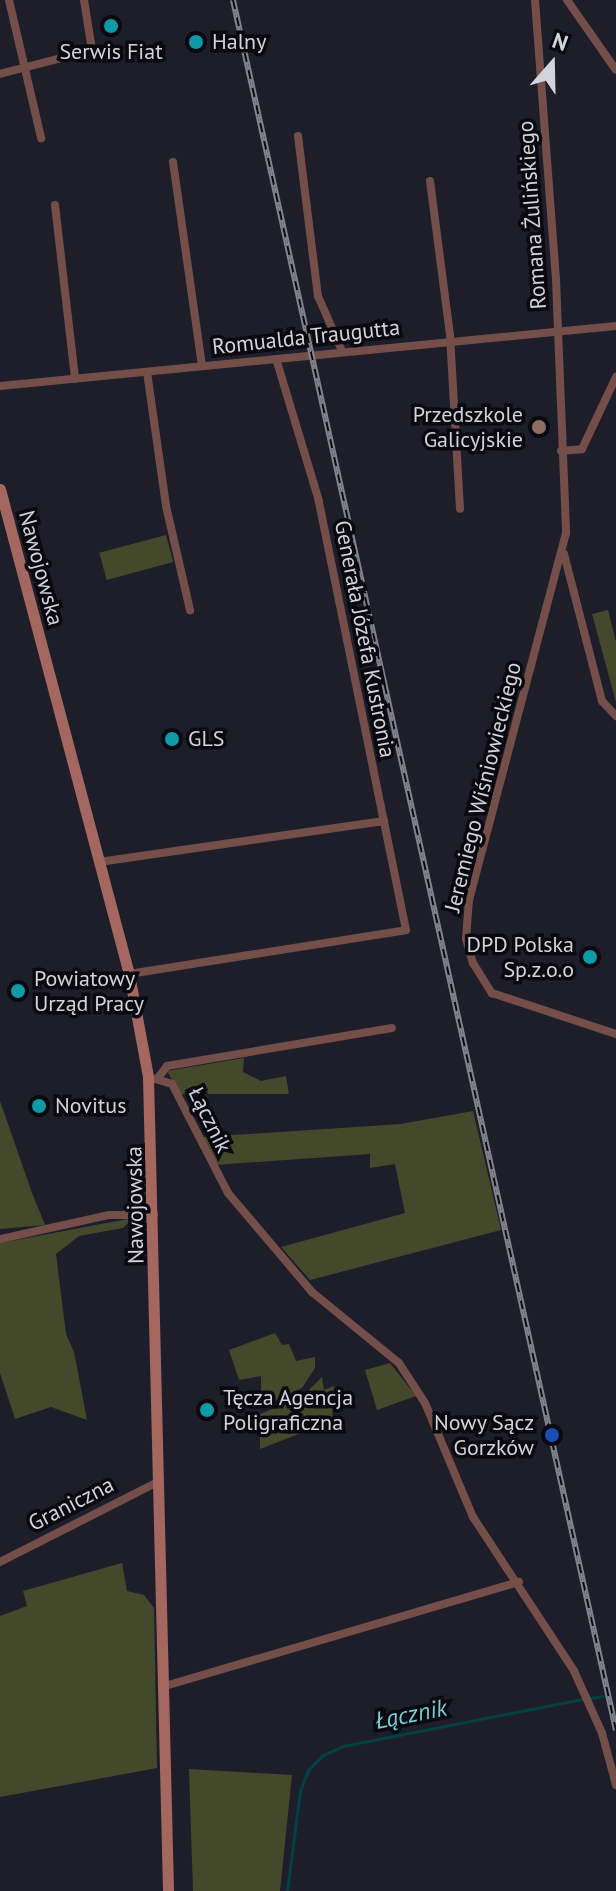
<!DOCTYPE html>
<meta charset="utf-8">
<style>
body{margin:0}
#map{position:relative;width:616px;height:1891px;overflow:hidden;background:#1e1e2b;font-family:"PT Sans",sans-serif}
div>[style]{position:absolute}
.green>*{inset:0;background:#45492c;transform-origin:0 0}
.stream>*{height:3px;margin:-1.5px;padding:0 1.5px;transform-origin:1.5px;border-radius:1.5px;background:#014144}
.street>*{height:8px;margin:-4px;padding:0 4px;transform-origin:4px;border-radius:4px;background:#744e49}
.secondary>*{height:11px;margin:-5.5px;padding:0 5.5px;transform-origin:5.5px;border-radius:5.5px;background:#a4675f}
.rail>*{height:6px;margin-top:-3px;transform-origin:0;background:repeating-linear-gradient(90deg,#09090f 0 9px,#83838e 0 18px);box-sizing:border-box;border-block:2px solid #83838e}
.dots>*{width:22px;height:22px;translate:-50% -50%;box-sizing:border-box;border:4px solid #09090f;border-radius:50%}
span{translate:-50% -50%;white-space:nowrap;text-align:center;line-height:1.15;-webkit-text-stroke:7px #09090f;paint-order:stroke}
.poi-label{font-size:22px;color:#d3d3dc}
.left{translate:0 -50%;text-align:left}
.right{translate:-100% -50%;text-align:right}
.street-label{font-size:22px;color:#d3d3dc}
.water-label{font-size:24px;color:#75d0d6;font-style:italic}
.north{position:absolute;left:512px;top:24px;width:80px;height:80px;-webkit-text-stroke:6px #09090f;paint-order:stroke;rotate:20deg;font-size:22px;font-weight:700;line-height:32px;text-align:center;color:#d3d3dc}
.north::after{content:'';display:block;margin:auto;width:28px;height:36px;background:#d3d3dc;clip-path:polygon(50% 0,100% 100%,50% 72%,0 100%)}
</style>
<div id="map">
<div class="green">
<div style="left:166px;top:535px;width:28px;height:69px;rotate:75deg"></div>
<div style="clip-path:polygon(608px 610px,616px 642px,616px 702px,592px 614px)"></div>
<div style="clip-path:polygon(244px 1058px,243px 1072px,261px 1081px,286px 1076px,289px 1094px,180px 1094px,167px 1071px)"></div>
<div style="clip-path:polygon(0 1101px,32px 1193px,45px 1225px,0 1229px)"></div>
<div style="clip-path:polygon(473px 1111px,501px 1230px,310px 1280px,281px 1247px,405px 1213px,395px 1164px,370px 1168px,370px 1154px,215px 1165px,203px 1137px,401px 1124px)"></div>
<div style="clip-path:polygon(133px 1218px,123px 1228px,79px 1236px,56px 1254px,66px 1334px,74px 1352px,87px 1420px,51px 1407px,15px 1419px,0 1373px,0 1243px)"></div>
<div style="clip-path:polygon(275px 1333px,282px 1345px,289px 1344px,296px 1361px,315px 1357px,315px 1368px,302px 1388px,261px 1407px,261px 1376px,239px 1380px,229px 1350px)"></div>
<div style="clip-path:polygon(390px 1363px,416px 1396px,377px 1410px,365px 1370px)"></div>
<div style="clip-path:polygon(322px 1377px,324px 1390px,334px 1386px,332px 1421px,260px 1449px,260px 1414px,302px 1397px)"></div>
<div style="clip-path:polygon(122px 1563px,127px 1591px,144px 1595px,154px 1608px,157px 1768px,0 1797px,0 1616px,27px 1606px,23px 1591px)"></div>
<div style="clip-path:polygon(189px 1769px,292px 1775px,280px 1891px,193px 1891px)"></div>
</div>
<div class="stream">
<div style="left:590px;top:1698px;width:12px;rotate:-9deg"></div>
<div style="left:287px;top:1891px;width:101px;rotate:-82.6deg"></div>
<div style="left:300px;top:1791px;width:22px;rotate:-69deg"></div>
<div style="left:308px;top:1770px;width:21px;rotate:-45deg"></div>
<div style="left:323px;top:1755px;width:22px;rotate:-24deg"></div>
<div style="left:343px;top:1746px;width:245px;rotate:-11.1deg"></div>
</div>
<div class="street">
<div style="left:9px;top:0;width:142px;rotate:76.9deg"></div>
<div style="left:535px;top:0;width:281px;rotate:85.7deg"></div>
<div style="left:556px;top:280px;width:253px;rotate:87.7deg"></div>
<div style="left:566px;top:533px;width:379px;rotate:104.8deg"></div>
<div style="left:469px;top:899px;width:40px;rotate:94.3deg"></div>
<div style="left:466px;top:939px;width:25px;rotate:74deg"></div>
<div style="left:473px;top:963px;width:36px;rotate:58deg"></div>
<div style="left:492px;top:993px;width:131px;rotate:18.3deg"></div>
<div style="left:567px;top:0;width:85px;rotate:55deg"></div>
<div style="left:0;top:74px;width:95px;rotate:-14.6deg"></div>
<div style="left:92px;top:50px;width:51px;rotate:-99.1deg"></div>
<div style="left:298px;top:136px;width:161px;rotate:82.9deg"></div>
<div style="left:318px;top:296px;width:60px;rotate:66.4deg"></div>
<div style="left:173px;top:162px;width:206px;rotate:81.9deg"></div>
<div style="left:430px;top:181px;width:155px;rotate:82.6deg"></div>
<div style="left:450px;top:335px;width:174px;rotate:86.7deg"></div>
<div style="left:55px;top:205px;width:175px;rotate:83.4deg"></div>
<div style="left:147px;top:372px;width:135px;rotate:81.9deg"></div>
<div style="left:166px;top:506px;width:107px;rotate:77deg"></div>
<div style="left:0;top:386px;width:619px;rotate:-5.56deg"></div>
<div style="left:561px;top:451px;width:21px;rotate:-5deg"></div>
<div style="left:582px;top:449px;width:80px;rotate:-64.7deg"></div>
<div style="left:564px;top:554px;width:152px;rotate:75.5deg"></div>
<div style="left:602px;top:701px;width:21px;rotate:47deg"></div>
<div style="left:99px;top:862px;width:288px;rotate:-8.2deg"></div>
<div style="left:129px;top:974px;width:280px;rotate:-9deg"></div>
<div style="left:406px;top:930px;width:438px;rotate:-101.5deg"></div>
<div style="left:319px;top:501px;width:148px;rotate:-106.8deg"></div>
<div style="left:148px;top:1077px;width:25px;rotate:16deg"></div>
<div style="left:172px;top:1084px;width:123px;rotate:62.8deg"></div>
<div style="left:228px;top:1193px;width:130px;rotate:49.7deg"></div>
<div style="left:312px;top:1292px;width:112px;rotate:39.2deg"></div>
<div style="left:399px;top:1363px;width:48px;rotate:57deg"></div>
<div style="left:425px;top:1403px;width:124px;rotate:67.2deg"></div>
<div style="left:473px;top:1517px;width:184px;rotate:56.7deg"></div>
<div style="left:574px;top:1671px;width:68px;rotate:65.7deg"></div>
<div style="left:602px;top:1733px;width:54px;rotate:74.9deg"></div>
<div style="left:158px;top:1078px;width:15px;rotate:-53deg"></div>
<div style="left:167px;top:1066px;width:228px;rotate:-9.6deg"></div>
<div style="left:0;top:1239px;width:112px;rotate:-12.4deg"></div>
<div style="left:109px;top:1215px;width:45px"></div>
<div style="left:0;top:1562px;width:179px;rotate:-26.9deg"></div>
<div style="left:165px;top:1686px;width:369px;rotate:-16.4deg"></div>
</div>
<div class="secondary">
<div style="left:0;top:489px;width:502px;rotate:75.11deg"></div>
<div style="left:129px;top:974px;width:105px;rotate:79.5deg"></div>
<div style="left:148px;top:1077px;width:814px;rotate:88.59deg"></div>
</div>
<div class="rail">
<div style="left:233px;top:0;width:1772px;rotate:77.52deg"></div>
</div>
<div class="dots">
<div style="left:111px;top:26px;background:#0f9aa8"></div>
<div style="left:196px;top:42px;background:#0f9aa8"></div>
<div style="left:539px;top:427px;background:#8d6e63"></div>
<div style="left:172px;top:739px;background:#0f9aa8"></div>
<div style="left:590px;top:957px;background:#0f9aa8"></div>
<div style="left:18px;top:991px;background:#0f9aa8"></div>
<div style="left:39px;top:1106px;background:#0f9aa8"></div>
<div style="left:207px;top:1410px;background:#0f9aa8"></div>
<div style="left:552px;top:1435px;background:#1a4fb4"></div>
</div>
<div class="poi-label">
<span class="left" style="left:212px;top:42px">Halny</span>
<span style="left:111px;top:52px">Serwis Fiat</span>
<span class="right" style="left:523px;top:427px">Przedszkole<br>Galicyjskie</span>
<span class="left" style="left:188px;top:739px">GLS</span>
<span class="right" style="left:574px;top:957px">DPD Polska<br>Sp.z.o.o</span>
<span class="left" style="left:34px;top:991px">Powiatowy<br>Urząd Pracy</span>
<span class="left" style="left:55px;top:1106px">Novitus</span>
<span class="left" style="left:223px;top:1410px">Tęcza Agencja<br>Poligraficzna</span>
<span class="right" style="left:534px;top:1435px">Nowy Sącz<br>Gorzków</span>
</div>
<div class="street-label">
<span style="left:532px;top:215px;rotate:-94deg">Romana Żulińskiego</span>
<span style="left:306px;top:337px;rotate:-6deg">Romualda Traugutta</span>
<span style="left:41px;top:568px;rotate:75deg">Nawojowska</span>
<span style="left:365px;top:639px;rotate:79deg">Generała Józefa Kustronia</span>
<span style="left:483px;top:787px;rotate:-76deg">Jeremiego Wiśniowieckiego</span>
<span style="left:210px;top:1120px;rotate:64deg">Łącznik</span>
<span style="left:135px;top:1205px;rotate:-91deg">Nawojowska</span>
<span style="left:71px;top:1504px;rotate:-27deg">Graniczna</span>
</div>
<div class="water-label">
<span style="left:411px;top:1714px;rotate:-11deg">Łącznik</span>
</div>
<div class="north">N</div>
</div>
